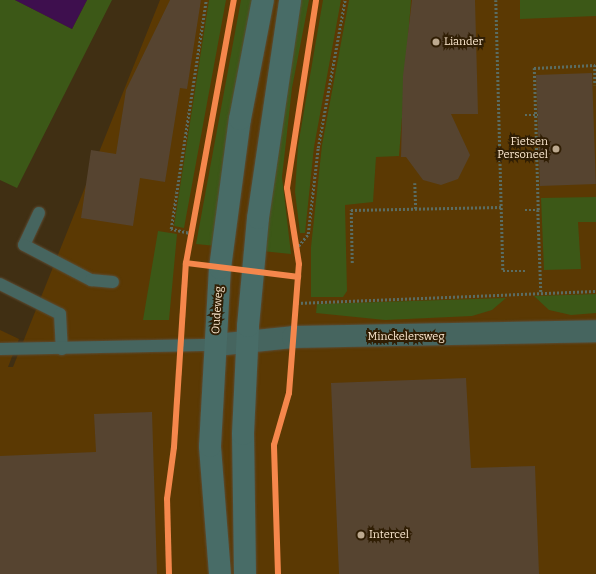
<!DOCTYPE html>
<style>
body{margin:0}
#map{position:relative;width:596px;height:574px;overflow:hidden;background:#402f13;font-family:Bitter,serif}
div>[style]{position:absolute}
.built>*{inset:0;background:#5b3903}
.green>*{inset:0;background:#3c5817}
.water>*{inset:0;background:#3e0f4e}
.building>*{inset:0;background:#564430;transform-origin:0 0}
.path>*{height:2.5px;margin-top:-1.25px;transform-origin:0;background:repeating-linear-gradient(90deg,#5a6d64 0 2px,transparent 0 4px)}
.roads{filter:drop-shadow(0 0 1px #5b4c35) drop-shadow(0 0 1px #5b4c35)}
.lane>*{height:12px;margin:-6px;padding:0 6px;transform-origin:6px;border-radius:6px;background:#46655f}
.street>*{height:22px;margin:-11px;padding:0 11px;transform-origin:11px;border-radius:11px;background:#46655f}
.primary>*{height:22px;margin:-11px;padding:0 11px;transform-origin:11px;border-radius:11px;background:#486c67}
.cycleway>*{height:6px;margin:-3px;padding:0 3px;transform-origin:3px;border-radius:3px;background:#f5874c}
.dots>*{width:11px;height:11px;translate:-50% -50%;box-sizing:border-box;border:2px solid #301e04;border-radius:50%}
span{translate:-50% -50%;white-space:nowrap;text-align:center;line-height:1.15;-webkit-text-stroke:4px #301e04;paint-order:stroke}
.poi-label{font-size:11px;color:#feead2}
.left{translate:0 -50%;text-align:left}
.right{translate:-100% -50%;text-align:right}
.street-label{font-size:11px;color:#feead2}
</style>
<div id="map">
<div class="built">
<div style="clip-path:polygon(160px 0,596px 0,596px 574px,0 574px,0 330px,19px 339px,8px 367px,13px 367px)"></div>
</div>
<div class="green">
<div style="clip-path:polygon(0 0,15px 0,72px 29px,87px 0,112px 0,17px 188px,0 180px)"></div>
<div style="clip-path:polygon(209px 0,226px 0,184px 228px,174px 226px)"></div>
<div style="clip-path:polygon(241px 0,258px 0,216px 246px,196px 244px)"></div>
<div style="clip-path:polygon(301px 0,309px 0,292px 88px,282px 177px,291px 254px,262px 251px,284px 75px)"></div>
<div style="clip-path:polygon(323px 0,341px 0,314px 147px,305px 233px,300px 233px,295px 192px,298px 146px)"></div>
<div style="clip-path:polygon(349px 0,411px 0,399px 156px,376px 157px,373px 202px,345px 205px,347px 291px,343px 297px,311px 297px,311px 247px,322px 145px)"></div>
<div style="clip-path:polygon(520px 0,596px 0,596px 16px,520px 19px)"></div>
<div style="clip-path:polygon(596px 197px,596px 222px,578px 222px,581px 269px,544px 270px,541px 198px)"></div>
<div style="clip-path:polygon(158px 231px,177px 234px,169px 320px,143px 320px)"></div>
<div style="clip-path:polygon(596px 294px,596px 313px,571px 315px,549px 310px,534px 296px)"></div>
<div style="clip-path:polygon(506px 298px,492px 310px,472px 316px,385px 320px,316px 313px,317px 304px)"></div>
</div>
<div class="water">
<div style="clip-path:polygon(15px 0,87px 0,72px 29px)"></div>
</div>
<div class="building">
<div style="clip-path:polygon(170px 0,201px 0,187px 89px,180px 88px,165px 182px,140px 178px,133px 226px,81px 218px,91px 150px,116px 154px,126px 90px)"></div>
<div style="clip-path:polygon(412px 0,475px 0,478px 114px,451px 114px,470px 155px,458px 179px,441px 185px,423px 180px,406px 157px,401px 157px,403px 76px)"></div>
<div style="left:592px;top:73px;width:111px;height:56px;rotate:88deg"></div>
<div style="clip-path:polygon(466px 378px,471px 468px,535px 466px,539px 574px,339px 574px,331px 383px)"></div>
<div style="clip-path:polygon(152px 412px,157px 574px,0 574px,0 456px,96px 452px,94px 414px)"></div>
</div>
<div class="path">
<div style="left:496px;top:0;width:271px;rotate:88.5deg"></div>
<div style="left:503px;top:271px;width:23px"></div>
<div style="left:525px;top:115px;width:13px"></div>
<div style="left:415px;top:183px;width:26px;rotate:88deg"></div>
<div style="left:525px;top:210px;width:13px"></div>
<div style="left:538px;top:210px;width:142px;rotate:-91.6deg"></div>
<div style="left:534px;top:68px;width:61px;rotate:-2.8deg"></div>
<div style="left:595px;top:65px;width:20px;rotate:90deg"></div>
<div style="left:538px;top:210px;width:83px;rotate:87.9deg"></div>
<div style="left:192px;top:234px;width:22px;rotate:-167deg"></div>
<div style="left:171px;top:229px;width:232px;rotate:-81.3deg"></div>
<div style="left:296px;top:249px;width:19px;rotate:-51deg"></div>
<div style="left:308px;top:234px;width:87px;rotate:-83.4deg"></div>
<div style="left:318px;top:148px;width:150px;rotate:-79.7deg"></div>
<div style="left:352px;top:263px;width:53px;rotate:-91.1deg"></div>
<div style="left:351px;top:210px;width:150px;rotate:-1.1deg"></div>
<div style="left:297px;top:303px;width:299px;rotate:-2.3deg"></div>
</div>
<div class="roads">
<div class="lane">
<div style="left:39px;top:213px;width:35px;rotate:115deg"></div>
<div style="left:24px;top:245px;width:76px;rotate:27.6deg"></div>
<div style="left:91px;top:280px;width:22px;rotate:5deg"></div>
<div style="left:0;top:284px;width:67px;rotate:26.6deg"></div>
<div style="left:60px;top:314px;width:35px;rotate:87deg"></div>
<div style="left:0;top:349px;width:216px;rotate:-1.1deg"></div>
</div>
<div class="street">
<div style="left:216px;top:345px;width:77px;rotate:-5.9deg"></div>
<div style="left:293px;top:337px;width:303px;rotate:-1.1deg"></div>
</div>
<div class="primary">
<div style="left:220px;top:574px;width:128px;rotate:-94.5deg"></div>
<div style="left:210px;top:446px;width:178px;rotate:-86.8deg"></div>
<div style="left:220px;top:268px;width:150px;rotate:-82.4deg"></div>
<div style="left:240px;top:119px;width:121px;rotate:-79.1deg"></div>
<div style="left:245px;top:574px;width:140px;rotate:-90.8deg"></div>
<div style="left:243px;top:434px;width:108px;rotate:-87.3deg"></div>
<div style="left:248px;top:326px;width:108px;rotate:-84.7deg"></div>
<div style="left:258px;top:218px;width:220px;rotate:-81.6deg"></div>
</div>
</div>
<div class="cycleway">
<div style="left:186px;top:263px;width:113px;rotate:7.1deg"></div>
<div style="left:169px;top:574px;width:75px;rotate:-91.5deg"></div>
<div style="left:167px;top:499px;width:52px;rotate:-82.3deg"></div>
<div style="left:174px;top:447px;width:184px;rotate:-86.3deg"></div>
<div style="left:186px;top:263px;width:267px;rotate:-79.7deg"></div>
<div style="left:278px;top:574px;width:129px;rotate:-91.8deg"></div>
<div style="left:274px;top:445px;width:54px;rotate:-73.9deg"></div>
<div style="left:289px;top:393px;width:129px;rotate:-85.6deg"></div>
<div style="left:299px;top:264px;width:77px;rotate:-99deg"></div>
<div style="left:287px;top:188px;width:190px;rotate:-81.2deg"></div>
</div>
<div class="dots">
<div style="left:436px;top:42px;background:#bca98f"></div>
<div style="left:556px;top:149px;background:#bca98f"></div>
<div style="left:361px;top:535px;background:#bca98f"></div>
</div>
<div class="poi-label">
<span class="left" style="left:444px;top:42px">Liander</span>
<span class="right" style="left:548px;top:149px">Fietsen<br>Personeel</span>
<span class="left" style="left:369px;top:535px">Intercel</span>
</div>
<div class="street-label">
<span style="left:218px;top:310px;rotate:-86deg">Oudeweg</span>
<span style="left:406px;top:337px">Minckelersweg</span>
</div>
</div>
